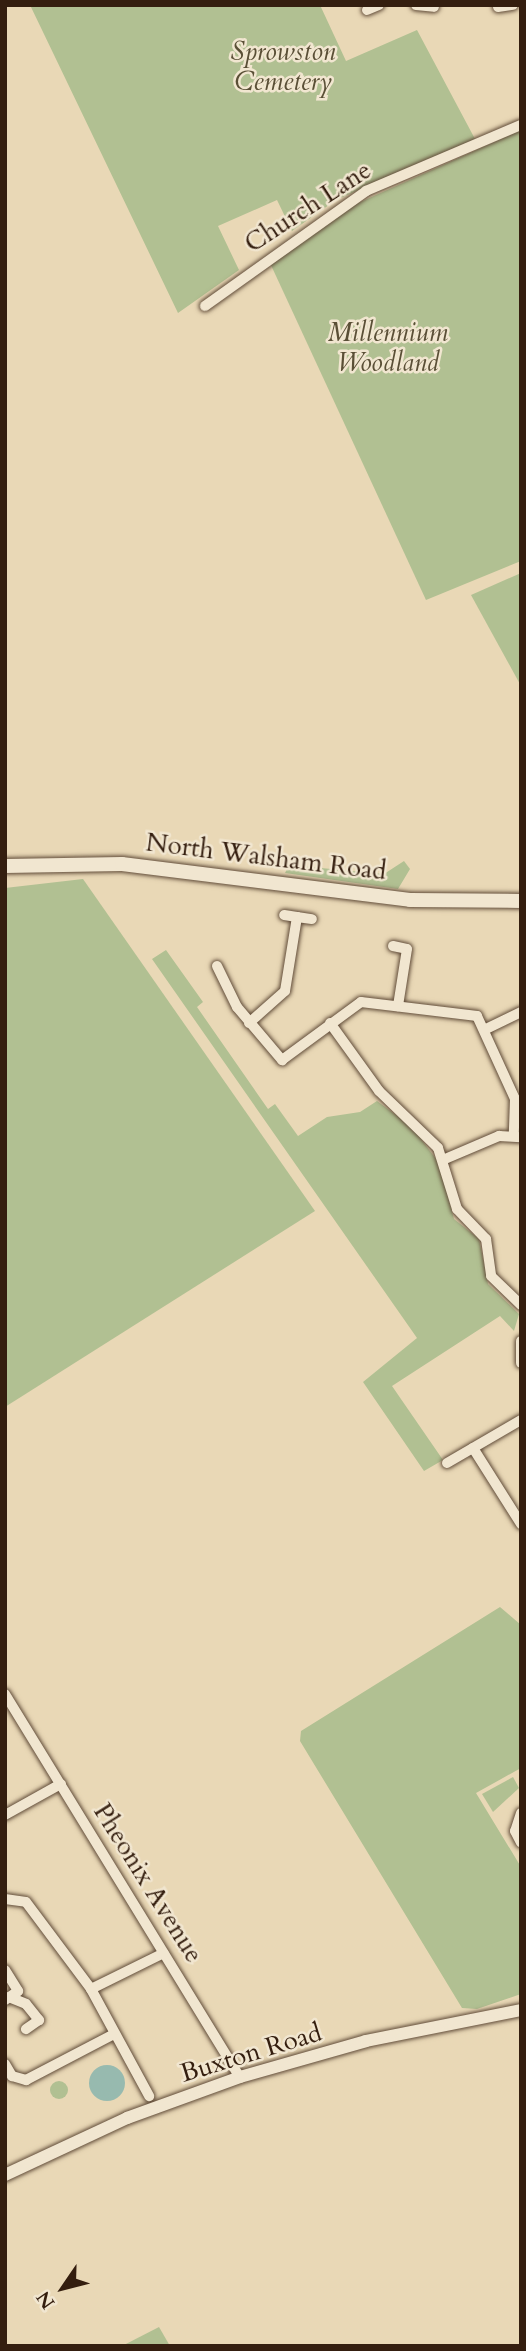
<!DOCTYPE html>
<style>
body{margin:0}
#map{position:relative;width:526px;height:2351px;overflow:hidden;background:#e9d8b6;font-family:Cardo,serif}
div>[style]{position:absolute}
.green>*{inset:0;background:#b1c092}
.round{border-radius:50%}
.water>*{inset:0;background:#97baaf}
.roads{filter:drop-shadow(0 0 2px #614c39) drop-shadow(0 0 2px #614c39)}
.minor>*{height:10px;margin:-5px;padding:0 5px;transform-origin:5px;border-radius:5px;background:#f1e6d0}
.tertiary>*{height:12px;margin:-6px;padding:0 6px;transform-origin:6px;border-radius:6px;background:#f1e6d0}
.secondary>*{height:14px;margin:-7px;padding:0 7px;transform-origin:7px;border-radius:7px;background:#f1e6d0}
span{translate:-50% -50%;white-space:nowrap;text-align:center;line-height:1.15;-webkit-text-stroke:5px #f1e6d0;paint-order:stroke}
.park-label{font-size:26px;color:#5a4f36;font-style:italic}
.street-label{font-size:26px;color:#341e0f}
.frame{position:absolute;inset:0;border:7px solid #341e0f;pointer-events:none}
.north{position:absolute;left:28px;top:2253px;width:70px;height:70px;-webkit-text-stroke:5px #f1e6d0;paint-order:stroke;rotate:235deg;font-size:19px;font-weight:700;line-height:28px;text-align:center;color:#341e0f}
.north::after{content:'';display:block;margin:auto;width:24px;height:32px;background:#341e0f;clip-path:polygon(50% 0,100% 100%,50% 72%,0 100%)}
</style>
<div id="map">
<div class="green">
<div style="clip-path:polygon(30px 5px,320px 5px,346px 61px,417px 30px,475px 139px,336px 200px,292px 231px,277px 200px,218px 226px,239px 270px,178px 313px)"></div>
<div style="clip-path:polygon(521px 130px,521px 561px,426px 600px,270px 263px,356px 204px)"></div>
<div style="clip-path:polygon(521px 573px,521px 686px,471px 595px)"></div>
<div style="clip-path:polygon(404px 861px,410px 869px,398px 889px,285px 873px,289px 865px,384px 874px)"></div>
<div style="clip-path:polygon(83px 879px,315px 1211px,5px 1407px,5px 888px)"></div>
<div style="clip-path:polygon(166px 950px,203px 1002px,197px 1007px,268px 1109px,275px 1104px,298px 1136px,327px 1117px,360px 1112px,377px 1101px,412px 1127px,439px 1163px,454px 1219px,479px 1239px,488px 1284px,519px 1314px,514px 1331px,500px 1316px,392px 1386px,443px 1460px,424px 1471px,363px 1382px,417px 1338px,152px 959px)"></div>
<div style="clip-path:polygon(500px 1607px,521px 1625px,521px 1768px,476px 1793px,521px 1867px,521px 1994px,477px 2009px,462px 2008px,300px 1741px,301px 1731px)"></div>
<div style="clip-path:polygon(513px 1777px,519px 1788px,493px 1812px,482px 1794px)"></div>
<div class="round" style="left:50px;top:2081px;width:18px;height:18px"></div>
<div style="clip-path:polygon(159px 2327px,170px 2346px,122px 2346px)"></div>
</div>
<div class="water">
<div class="round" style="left:89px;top:2065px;width:36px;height:36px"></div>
</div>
<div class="roads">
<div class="minor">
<div style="left:416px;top:5px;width:18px;rotate:6deg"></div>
<div style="left:498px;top:7px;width:15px;rotate:-8deg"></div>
<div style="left:367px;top:10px;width:13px;rotate:-23deg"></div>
<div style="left:205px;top:306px;width:198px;rotate:-35.5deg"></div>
<div style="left:366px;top:191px;width:168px;rotate:-23.1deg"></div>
<div style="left:297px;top:917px;width:15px;rotate:8deg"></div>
<div style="left:393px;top:946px;width:14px;rotate:12deg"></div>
<div style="left:407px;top:949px;width:58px;rotate:99deg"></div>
<div style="left:217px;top:966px;width:46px;rotate:64deg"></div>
<div style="left:237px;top:1007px;width:70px;rotate:49.7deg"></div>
<div style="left:282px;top:1060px;width:98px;rotate:-36.3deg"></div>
<div style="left:361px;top:1002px;width:117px;rotate:6.9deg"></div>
<div style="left:477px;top:1016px;width:91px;rotate:65.4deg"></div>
<div style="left:515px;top:1099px;width:34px;rotate:92deg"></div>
<div style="left:249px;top:1023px;width:48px;rotate:-41.6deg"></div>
<div style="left:285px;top:991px;width:75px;rotate:-80.8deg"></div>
<div style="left:297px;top:917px;width:13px;rotate:-171deg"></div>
<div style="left:330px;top:1023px;width:84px;rotate:54.2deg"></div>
<div style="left:379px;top:1091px;width:82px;rotate:44deg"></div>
<div style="left:438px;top:1148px;width:64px;rotate:72.7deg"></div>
<div style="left:457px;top:1209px;width:42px;rotate:46deg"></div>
<div style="left:486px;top:1239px;width:37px;rotate:82deg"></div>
<div style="left:491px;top:1276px;width:42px;rotate:44deg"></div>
<div style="left:486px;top:1029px;width:39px;rotate:-26deg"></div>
<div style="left:445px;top:1159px;width:59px;rotate:-23.1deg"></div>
<div style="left:499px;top:1136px;width:22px;rotate:3deg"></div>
<div style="left:521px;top:1341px;width:22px;rotate:90deg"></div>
<div style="left:473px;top:1448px;width:90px;rotate:57.7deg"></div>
<div style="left:447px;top:1463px;width:86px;rotate:-30.2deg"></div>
<div style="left:5px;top:1694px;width:449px;rotate:58.5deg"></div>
<div style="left:521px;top:1813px;width:19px;rotate:108deg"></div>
<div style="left:515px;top:1831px;width:13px;rotate:63deg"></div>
<div style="left:5px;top:1815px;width:64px;rotate:-29deg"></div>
<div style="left:5px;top:1899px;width:21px;rotate:8deg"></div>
<div style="left:26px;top:1902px;width:109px;rotate:53.2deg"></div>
<div style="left:91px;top:1989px;width:122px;rotate:61.5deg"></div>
<div style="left:5px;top:1970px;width:25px;rotate:58deg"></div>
<div style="left:18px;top:1991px;width:16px;rotate:145deg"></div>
<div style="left:91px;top:1989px;width:81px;rotate:-26.3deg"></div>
<div style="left:9px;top:1997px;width:18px;rotate:22deg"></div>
<div style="left:26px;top:2004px;width:21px;rotate:51deg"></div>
<div style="left:39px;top:2020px;width:16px;rotate:145deg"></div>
<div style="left:5px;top:2064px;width:14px;rotate:60deg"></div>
<div style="left:12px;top:2076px;width:15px;rotate:16deg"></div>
<div style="left:26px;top:2080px;width:97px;rotate:-27.6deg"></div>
</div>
<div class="tertiary">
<div style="left:5px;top:2175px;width:135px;rotate:-25deg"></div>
<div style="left:127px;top:2118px;width:120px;rotate:-19.9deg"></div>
<div style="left:240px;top:2077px;width:131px;rotate:-15.9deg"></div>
<div style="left:366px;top:2041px;width:158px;rotate:-11.3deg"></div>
</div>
<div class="secondary">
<div style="left:5px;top:866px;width:117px;rotate:-1deg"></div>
<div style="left:122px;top:864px;width:290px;rotate:7.1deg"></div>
<div style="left:410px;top:900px;width:111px;rotate:0.5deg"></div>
</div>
</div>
<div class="park-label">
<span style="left:283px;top:67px">Sprowston<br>Cemetery</span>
<span style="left:388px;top:348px">Millennium<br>Woodland</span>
</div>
<div class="street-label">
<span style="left:308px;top:207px;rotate:-33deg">Church Lane</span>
<span style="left:266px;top:857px;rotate:7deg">North Walsham Road</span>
<span style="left:148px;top:1883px;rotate:58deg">Pheonix Avenue</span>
<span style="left:251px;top:2053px;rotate:-17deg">Buxton Road</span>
</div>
<div class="frame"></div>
<div class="north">N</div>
</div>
